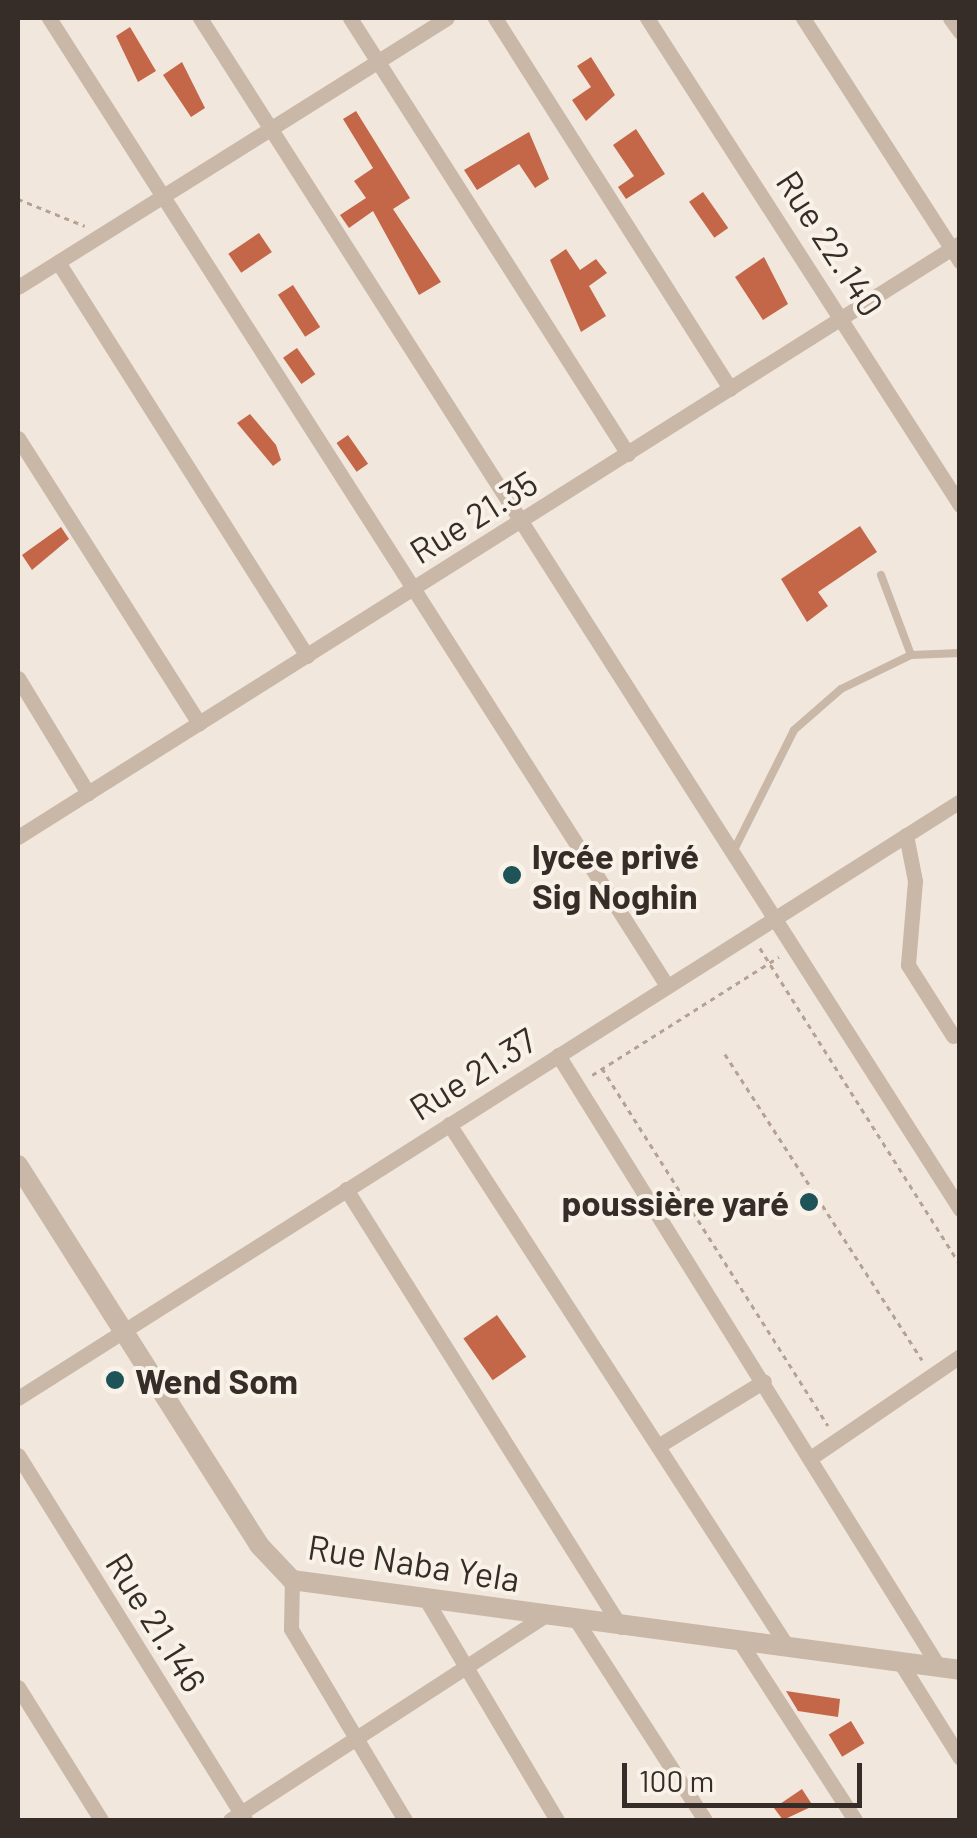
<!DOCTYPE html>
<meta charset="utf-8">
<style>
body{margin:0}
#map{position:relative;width:977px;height:1838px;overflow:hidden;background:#f2e7dc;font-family:Barlow,sans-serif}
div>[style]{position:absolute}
.building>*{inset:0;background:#c46748;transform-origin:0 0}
.path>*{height:2.5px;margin-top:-1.25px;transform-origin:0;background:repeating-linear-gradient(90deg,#b5a292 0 5px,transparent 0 10px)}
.service>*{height:8px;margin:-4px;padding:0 4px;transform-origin:4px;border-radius:4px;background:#c9b7a8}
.minor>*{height:15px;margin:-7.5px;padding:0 7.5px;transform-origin:7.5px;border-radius:7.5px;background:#c9b7a8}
.tertiary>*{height:20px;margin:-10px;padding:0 10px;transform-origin:10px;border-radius:10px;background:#c9b7a8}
.dots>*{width:28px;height:28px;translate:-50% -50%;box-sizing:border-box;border:5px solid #f9f2e8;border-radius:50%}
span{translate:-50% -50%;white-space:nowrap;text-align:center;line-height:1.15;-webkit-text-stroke:8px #f9f2e8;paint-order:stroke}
.street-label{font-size:35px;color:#362d28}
.poi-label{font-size:35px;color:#362d28;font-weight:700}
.left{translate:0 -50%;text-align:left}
.right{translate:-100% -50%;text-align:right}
.frame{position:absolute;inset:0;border:20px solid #362d28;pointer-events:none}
.scale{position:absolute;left:622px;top:1763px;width:240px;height:45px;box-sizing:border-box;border:5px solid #362d28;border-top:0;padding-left:12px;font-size:30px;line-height:35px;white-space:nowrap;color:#362d28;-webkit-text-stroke:8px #f9f2e8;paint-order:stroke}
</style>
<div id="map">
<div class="building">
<div style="clip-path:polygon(130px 27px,156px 71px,138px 82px,116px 36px)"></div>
<div style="clip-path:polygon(591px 57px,615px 95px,586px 121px,572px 100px,591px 87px,577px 66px)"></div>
<div style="clip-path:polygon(182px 62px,205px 108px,191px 117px,163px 75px)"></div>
<div style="clip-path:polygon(356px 111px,410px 198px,393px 209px,441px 282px,419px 295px,373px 211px,349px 228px,340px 215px,366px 198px,354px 181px,373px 168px,343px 119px)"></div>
<div style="clip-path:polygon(636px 129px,665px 174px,626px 199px,618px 187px,634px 176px,613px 145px)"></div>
<div style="clip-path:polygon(529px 132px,549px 179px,535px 188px,519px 164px,477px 190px,464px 170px)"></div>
<div style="left:703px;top:192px;width:44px;height:17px;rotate:55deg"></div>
<div style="left:259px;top:233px;width:23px;height:37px;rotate:56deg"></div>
<div style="clip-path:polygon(566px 249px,580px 270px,596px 259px,607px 273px,589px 286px,606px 316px,581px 332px,550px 260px)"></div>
<div style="clip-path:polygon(764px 257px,788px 304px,763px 320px,735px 277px)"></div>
<div style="left:293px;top:285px;width:50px;height:18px;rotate:57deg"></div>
<div style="left:297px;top:348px;width:32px;height:17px;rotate:55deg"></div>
<div style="clip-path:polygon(250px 414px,276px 445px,281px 460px,273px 466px,237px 423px)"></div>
<div style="left:348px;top:435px;width:35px;height:14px;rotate:55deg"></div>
<div style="clip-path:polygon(860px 526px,877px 552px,818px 592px,828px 606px,807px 622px,781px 579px)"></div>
<div style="clip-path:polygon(61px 527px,69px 539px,32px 570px,22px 555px)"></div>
<div style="left:497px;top:1315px;width:51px;height:41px;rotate:55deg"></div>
<div style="clip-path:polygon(786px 1691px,840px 1699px,838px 1717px,798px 1711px)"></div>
<div style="left:851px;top:1721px;width:26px;height:26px;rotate:59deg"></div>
<div style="clip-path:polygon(802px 1789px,813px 1806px,783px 1820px,774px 1808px)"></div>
</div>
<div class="path">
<div style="left:18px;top:199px;width:72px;rotate:21.9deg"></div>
<div style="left:760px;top:948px;width:374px;rotate:57.7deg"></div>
<div style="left:725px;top:1054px;width:364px;rotate:57.2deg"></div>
<div style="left:602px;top:1068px;width:423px;rotate:57.7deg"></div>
<div style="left:592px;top:1075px;width:221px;rotate:-32.3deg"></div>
</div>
<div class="service">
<div style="left:881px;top:575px;width:85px;rotate:69.4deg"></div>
<div style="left:733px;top:852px;width:136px;rotate:-63.4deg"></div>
<div style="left:794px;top:730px;width:62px;rotate:-41.1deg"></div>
<div style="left:841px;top:689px;width:78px;rotate:-25.9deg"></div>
<div style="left:911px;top:655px;width:49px;rotate:-2.3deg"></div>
</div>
<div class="minor">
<div style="left:49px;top:18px;width:1148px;rotate:57.44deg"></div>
<div style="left:200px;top:18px;width:1413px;rotate:57.46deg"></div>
<div style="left:350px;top:18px;width:517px;rotate:57.48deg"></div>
<div style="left:495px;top:18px;width:439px;rotate:57.6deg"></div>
<div style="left:647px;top:18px;width:579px;rotate:57.27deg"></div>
<div style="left:803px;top:18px;width:290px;rotate:57.2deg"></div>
<div style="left:950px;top:18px;width:17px;rotate:54deg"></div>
<div style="left:58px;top:262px;width:466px;rotate:57.7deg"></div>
<div style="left:18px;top:287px;width:506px;rotate:-32.09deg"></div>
<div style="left:18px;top:438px;width:338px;rotate:57.6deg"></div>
<div style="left:18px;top:678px;width:135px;rotate:58.7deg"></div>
<div style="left:906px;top:835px;width:47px;rotate:78.9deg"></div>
<div style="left:915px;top:881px;width:84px;rotate:94.8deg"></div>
<div style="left:908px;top:965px;width:84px;rotate:57.6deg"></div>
<div style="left:18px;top:837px;width:1114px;rotate:-32.23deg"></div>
<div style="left:558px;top:1055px;width:721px;rotate:58.1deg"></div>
<div style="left:449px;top:1124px;width:622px;rotate:57.08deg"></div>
<div style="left:346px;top:1189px;width:517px;rotate:57.88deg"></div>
<div style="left:18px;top:1398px;width:1115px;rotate:-32.36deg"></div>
<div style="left:658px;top:1446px;width:124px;rotate:-31.5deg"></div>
<div style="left:18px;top:1455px;width:430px;rotate:58.1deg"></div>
<div style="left:812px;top:1457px;width:179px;rotate:-34.3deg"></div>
<div style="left:292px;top:1580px;width:49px;rotate:91.2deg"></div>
<div style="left:291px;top:1629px;width:222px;rotate:59.2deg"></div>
<div style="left:428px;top:1603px;width:252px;rotate:59.3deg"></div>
<div style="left:576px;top:1620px;width:238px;rotate:57.2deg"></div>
<div style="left:738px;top:1639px;width:216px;rotate:57.1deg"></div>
<div style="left:900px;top:1662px;width:113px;rotate:58deg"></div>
<div style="left:18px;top:1687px;width:157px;rotate:58deg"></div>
<div style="left:230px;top:1820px;width:378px;rotate:-33deg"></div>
</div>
<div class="tertiary">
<div style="left:18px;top:1165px;width:450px;rotate:57.6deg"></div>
<div style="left:259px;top:1545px;width:48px;rotate:46.7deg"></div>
<div style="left:292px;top:1580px;width:674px;rotate:7.67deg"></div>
</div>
<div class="dots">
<div style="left:512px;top:875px;background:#1e5357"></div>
<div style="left:809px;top:1202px;background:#1e5357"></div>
<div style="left:115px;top:1380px;background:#1e5357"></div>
</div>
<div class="street-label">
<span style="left:831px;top:243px;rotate:57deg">Rue 22.140</span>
<span style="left:473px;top:516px;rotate:-32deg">Rue 21.35</span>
<span style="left:472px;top:1073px;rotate:-32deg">Rue 21.37</span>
<span style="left:414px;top:1562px;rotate:9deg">Rue Naba Yela</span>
<span style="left:157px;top:1622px;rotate:58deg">Rue 21.146</span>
</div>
<div class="poi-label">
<span class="left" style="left:532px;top:875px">lycée privé<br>Sig Noghin</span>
<span class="right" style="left:789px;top:1202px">poussière yaré</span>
<span class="left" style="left:135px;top:1380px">Wend Som</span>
</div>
<div class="frame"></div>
<div class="scale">100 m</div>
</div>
